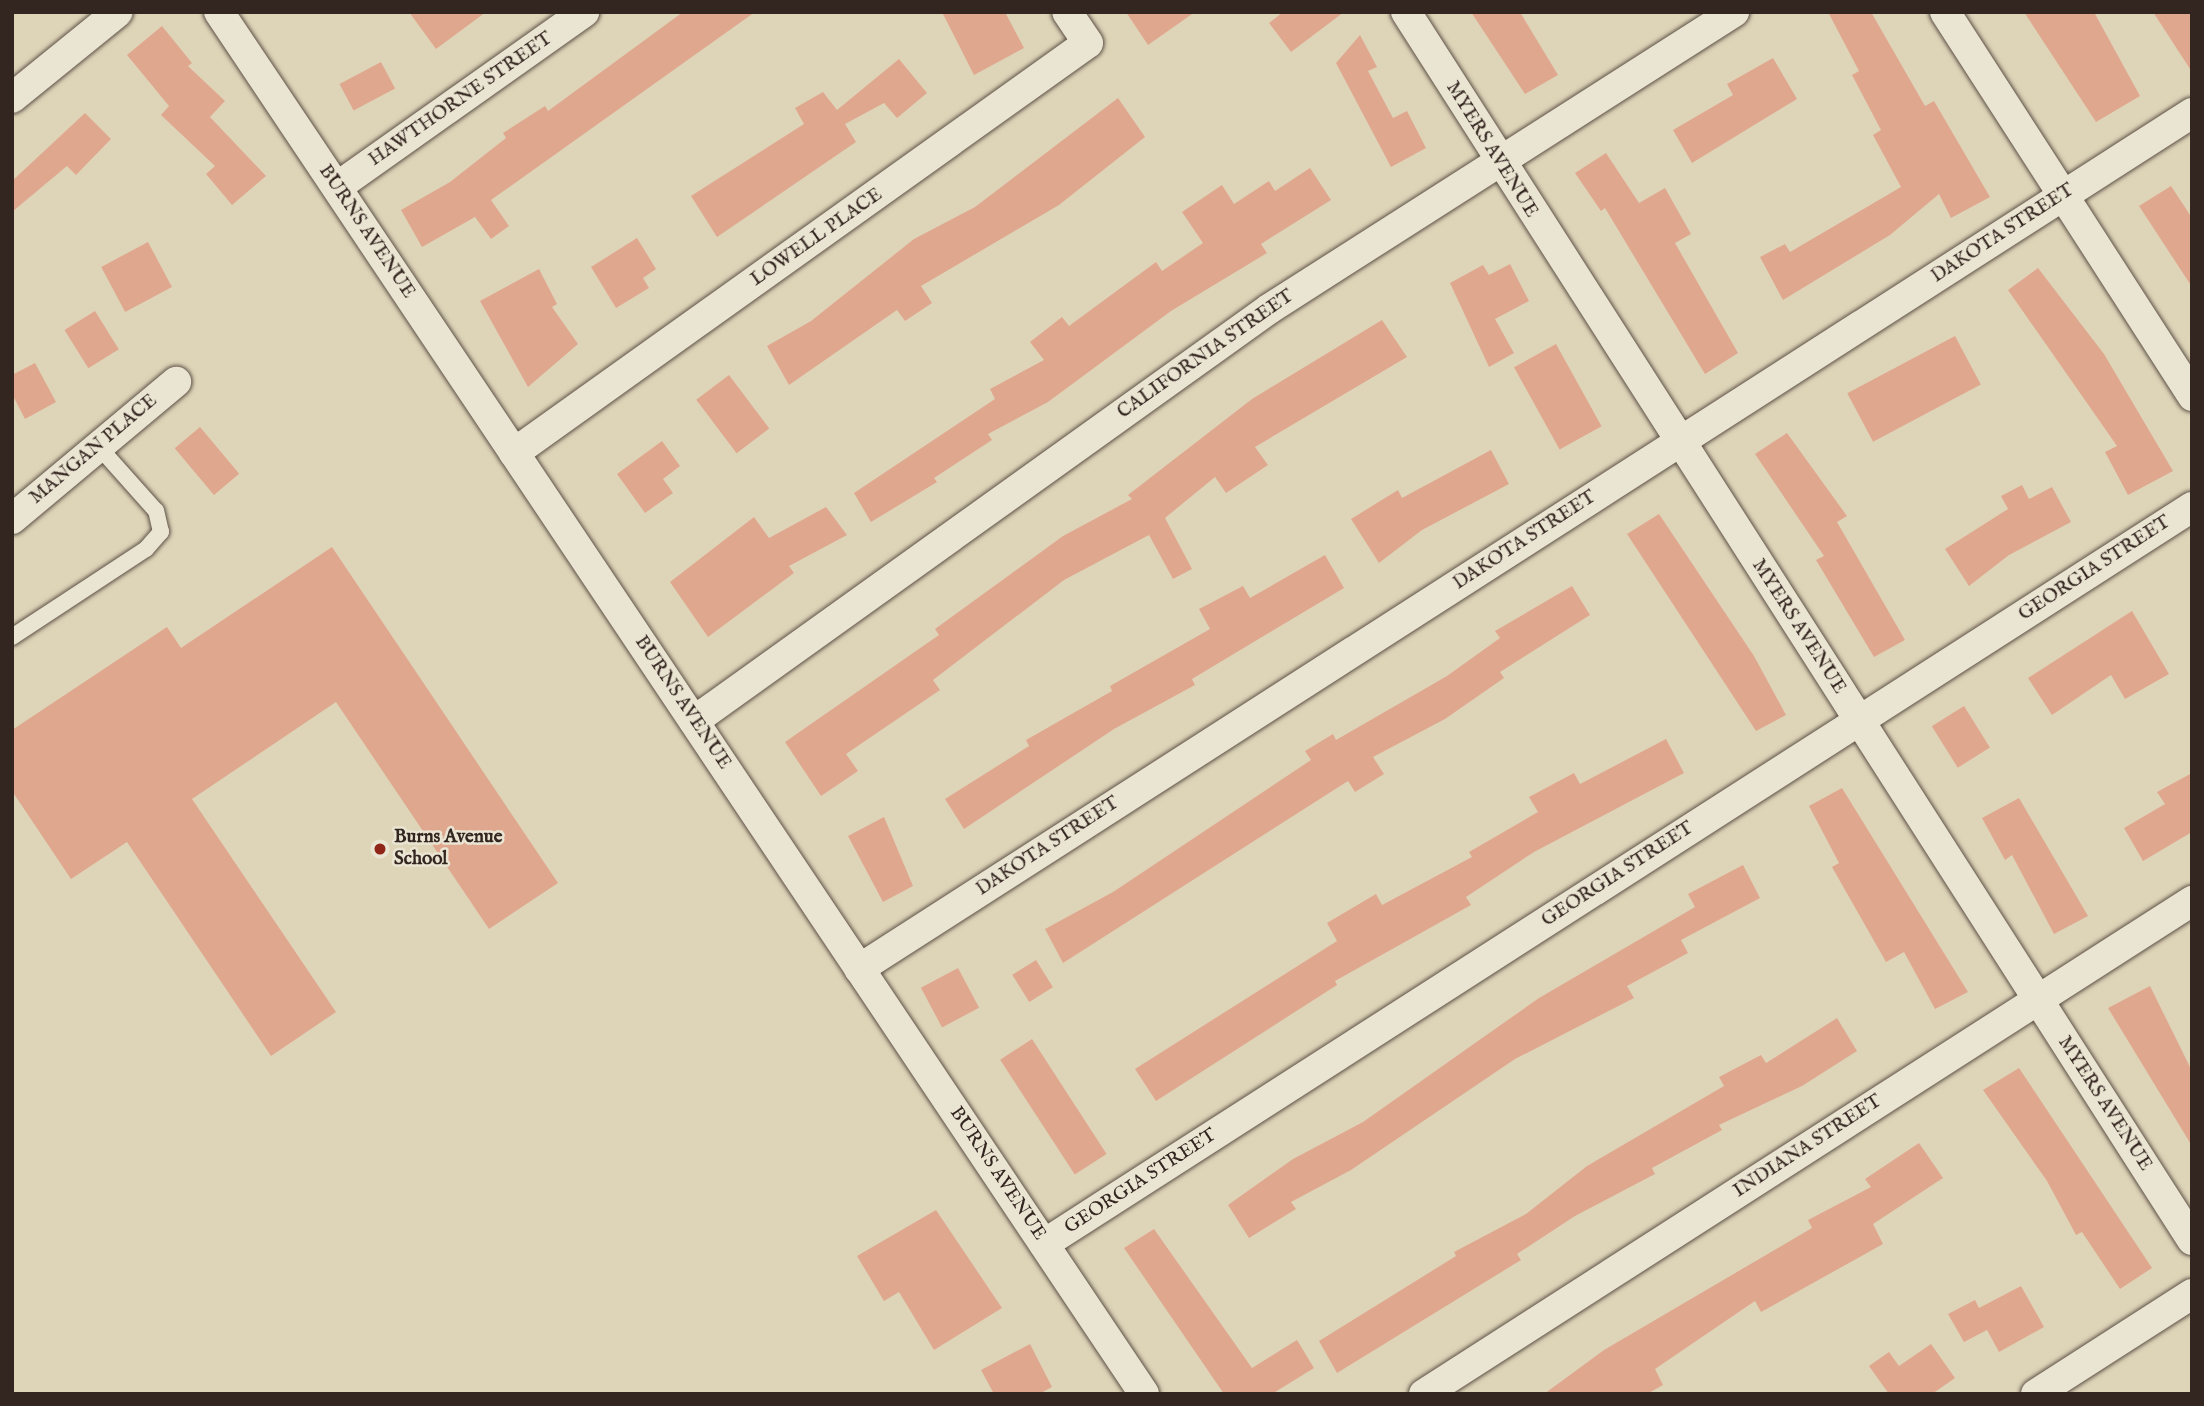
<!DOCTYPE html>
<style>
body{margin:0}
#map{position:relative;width:2204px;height:1406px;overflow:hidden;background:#ded5b9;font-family:"IM FELL English",serif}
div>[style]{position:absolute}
.building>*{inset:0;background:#e0a78f;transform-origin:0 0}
.roads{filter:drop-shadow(0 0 2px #5e5146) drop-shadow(0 0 2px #5e5146)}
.lane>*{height:16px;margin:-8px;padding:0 8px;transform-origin:8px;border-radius:8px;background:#eae4d2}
.street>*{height:30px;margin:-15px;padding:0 15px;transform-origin:15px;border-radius:15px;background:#eae4d2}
.dots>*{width:19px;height:19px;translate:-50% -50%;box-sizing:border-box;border:4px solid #eae4d2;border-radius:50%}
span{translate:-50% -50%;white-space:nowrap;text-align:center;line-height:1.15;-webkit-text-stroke:5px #eae4d2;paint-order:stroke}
.street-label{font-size:19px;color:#33251f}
.poi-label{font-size:19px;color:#33251f;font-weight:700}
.left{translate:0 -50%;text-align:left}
.frame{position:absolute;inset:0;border:14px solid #33251f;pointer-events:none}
</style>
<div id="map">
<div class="building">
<div style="clip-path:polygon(409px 12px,486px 12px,436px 49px)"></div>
<div style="clip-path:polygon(683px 12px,755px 12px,491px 200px,509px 226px,491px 239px,475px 217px,422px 247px,401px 210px,450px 182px,506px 138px,503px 133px,545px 106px,548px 111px)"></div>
<div style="clip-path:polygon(942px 12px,1005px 12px,1024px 48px,974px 75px)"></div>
<div style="clip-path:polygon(1126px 12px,1195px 12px,1148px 45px)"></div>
<div style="clip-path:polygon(1283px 12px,1344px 12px,1291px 52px,1269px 23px)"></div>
<div style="clip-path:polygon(1471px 12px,1520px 12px,1558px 75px,1525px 94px)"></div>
<div style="clip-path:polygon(1828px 12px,1871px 12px,1925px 106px,1934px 101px,1990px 197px,1951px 218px,1939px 194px,1890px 235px,1783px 300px,1760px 257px,1785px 244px,1790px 252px,1901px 187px,1873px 135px,1881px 130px,1852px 75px,1859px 71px)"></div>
<div style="clip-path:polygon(2024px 12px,2094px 12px,2140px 96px,2096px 122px)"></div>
<div style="clip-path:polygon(2153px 12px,2192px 12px,2192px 72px)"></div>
<div style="clip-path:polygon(162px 26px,192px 63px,188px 66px,225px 101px,210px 117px,266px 176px,232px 205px,206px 174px,215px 166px,161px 115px,169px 106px,127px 55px)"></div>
<div style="clip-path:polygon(1360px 35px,1377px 67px,1368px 71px,1393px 118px,1407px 111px,1426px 148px,1391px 167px,1336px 63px)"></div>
<div style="clip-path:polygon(1773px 58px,1797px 99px,1692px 163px,1673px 130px,1733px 95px,1727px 84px)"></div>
<div style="clip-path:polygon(899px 59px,927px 93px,897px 118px,884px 103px,845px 124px,856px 142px,717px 237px,691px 196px,804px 124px,795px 108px,823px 92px,837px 110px)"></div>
<div style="left:381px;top:62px;width:30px;height:47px;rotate:62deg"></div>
<div style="clip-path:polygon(1118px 98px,1145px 137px,1059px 205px,921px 286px,932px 303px,905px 321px,897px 310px,789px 385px,767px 346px,811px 321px,914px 239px,975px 207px)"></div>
<div style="clip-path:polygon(85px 113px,111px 139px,76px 175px,67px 166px,12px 212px,12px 181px)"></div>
<div style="clip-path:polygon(1606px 153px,1639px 203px,1665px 188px,1691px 234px,1675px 243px,1738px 353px,1705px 374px,1605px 208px,1601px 211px,1575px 173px)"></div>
<div style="clip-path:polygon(1310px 168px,1331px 200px,1261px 244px,1267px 253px,1171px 311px,1048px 402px,988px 434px,992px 440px,934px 478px,937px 482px,871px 522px,854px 493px,995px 399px,990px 389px,1044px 360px,1030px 342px,1062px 317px,1069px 326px,1156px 262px,1162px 271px,1203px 243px,1182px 212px,1222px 185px,1234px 204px,1269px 181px,1275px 191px)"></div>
<div style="clip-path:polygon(2171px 186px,2192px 218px,2192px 287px,2139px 206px)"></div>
<div style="clip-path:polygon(637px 238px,656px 269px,643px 278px,649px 288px,616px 308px,591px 267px)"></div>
<div style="left:148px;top:242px;width:51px;height:53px;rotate:62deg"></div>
<div style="clip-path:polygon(1510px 264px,1529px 301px,1495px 319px,1514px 353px,1489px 367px,1450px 283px,1483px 265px,1489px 275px)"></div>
<div style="clip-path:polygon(2038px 268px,2104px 354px,2173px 471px,2128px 495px,2105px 452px,2117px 446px,2008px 290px)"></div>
<div style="clip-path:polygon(539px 269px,557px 304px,552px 307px,578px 344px,528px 387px,480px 301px)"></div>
<div style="left:95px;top:311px;width:45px;height:36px;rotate:58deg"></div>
<div style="clip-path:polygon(1382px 320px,1407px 357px,1255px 447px,1268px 465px,1226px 493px,1215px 477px,1165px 518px,1192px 569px,1173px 579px,1149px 535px,1064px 580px,933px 680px,940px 690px,846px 754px,858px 771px,821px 796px,785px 742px,939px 635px,935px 629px,1063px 536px,1132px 499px,1128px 495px,1252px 399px)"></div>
<div style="left:1955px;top:336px;width:55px;height:122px;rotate:62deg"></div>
<div style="left:1556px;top:344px;width:94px;height:48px;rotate:61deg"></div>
<div style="clip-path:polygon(35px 363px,56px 402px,25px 419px,12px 394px,12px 375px)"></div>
<div style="left:729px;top:375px;width:67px;height:41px;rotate:53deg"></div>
<div style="left:200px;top:427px;width:61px;height:33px;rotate:50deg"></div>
<div style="clip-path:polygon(1787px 433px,1847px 516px,1837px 522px,1905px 640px,1874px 657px,1816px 560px,1824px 556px,1755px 454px)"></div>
<div style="clip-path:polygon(662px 441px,680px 466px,663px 479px,673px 493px,645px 513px,617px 474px)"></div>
<div style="clip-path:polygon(1491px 450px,1509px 484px,1422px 530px,1379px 563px,1351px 519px,1398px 490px,1402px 498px)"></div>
<div style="clip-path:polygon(2022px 485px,2029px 499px,2052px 487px,2071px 522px,2009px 555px,1969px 586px,1945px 549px,2008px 509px,2001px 496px)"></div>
<div style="clip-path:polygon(826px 507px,847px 535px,789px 566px,794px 573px,708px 637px,670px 582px,754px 517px,769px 538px)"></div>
<div style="clip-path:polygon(1659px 514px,1754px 656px,1786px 715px,1756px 731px,1627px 534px)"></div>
<div style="clip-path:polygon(332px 547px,558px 883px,489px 929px,336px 702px,192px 799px,336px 1012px,271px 1056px,127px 842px,71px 879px,12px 791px,12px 730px,167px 627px,181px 648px)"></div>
<div style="clip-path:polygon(1325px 555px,1344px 588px,1192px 679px,1195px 685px,1114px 729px,964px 829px,945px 799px,1029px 746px,1026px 740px,1112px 691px,1110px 686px,1210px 629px,1199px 609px,1243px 586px,1250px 598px)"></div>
<div style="clip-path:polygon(1572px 586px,1590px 615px,1500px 672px,1504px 678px,1445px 719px,1373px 757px,1384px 774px,1355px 792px,1348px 781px,1063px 963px,1045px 929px,1113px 892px,1311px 760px,1305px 751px,1333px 734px,1336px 740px,1447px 676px,1500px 638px,1495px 631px)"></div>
<div style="clip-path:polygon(2132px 611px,2169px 674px,2125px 699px,2111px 675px,2052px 715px,2028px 678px)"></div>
<div style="left:1964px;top:706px;width:49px;height:38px;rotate:58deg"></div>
<div style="clip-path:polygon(1666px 739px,1684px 773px,1534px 852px,1466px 897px,1471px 905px,1335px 981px,1337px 985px,1156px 1101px,1135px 1069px,1337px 941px,1327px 923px,1376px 894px,1382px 905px,1472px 857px,1469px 852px,1538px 812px,1529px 797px,1574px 773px,1580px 784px)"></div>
<div style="clip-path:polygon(2192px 773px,2192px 832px,2143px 861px,2124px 828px,2165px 804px,2157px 792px)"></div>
<div style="clip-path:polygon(1842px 788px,1968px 992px,1935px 1009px,1904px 952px,1886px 962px,1832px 867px,1839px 863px,1809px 806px)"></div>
<div style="clip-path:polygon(2019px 798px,2088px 916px,2054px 934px,2012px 855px,2005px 860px,1982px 818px)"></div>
<div style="clip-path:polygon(884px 817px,913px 886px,883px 902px,848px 836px)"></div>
<div style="clip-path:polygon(1743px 865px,1760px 898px,1681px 940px,1688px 953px,1627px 986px,1634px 998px,1515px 1059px,1351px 1170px,1291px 1202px,1296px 1209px,1249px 1238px,1228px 1205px,1293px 1159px,1363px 1122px,1539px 998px,1695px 907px,1688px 894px)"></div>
<div style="left:1036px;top:960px;width:32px;height:28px;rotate:58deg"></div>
<div style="left:958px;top:968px;width:45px;height:42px;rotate:62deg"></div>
<div style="clip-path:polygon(2150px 986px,2192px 1071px,2192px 1146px,2108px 1008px)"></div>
<div style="clip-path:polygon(1837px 1018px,1857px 1051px,1802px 1086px,1719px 1125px,1722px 1130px,1652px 1168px,1655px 1174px,1575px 1216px,1517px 1254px,1521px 1260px,1337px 1373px,1319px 1341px,1456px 1256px,1454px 1252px,1526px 1214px,1587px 1166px,1724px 1086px,1719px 1077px,1761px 1055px,1766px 1063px)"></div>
<div style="left:1032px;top:1039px;width:137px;height:38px;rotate:57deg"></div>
<div style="clip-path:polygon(2019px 1068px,2152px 1268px,2120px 1289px,2082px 1232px,2076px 1235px,2047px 1181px,1983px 1090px)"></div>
<div style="clip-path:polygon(1919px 1143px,1943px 1178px,1873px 1224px,1883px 1244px,1761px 1312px,1755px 1301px,1655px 1369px,1663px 1385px,1647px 1394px,1544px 1394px,1604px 1350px,1812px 1228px,1808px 1220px,1871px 1187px,1865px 1179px)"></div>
<div style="clip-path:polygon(936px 1210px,1002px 1308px,934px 1350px,899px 1292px,884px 1301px,857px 1256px)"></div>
<div style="clip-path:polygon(1154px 1229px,1252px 1368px,1297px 1340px,1314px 1368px,1272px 1394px,1224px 1394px,1124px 1248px)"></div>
<div style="clip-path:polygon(2021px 1286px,2044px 1327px,1999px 1352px,1987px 1330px,1964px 1342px,1948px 1314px,1975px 1300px,1979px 1308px)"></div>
<div style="clip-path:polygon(1030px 1344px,1052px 1387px,1039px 1394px,994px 1394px,981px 1370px)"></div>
<div style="clip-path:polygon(1931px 1344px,1955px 1378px,1932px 1394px,1889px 1394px,1869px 1366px,1889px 1352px,1899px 1366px)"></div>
</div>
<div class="roads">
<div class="lane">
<div style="left:12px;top:637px;width:160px;rotate:-33.3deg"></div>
<div style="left:146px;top:549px;width:23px;rotate:-49deg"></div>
<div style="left:161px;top:532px;width:22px;rotate:-103deg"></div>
<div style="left:156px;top:511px;width:87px;rotate:-131.7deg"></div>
</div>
<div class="street">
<div style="left:219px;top:12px;width:1663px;rotate:56.2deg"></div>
<div style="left:1406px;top:12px;width:1458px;rotate:57.38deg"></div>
<div style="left:1945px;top:12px;width:457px;rotate:57.2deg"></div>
<div style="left:12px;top:98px;width:136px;rotate:-39.1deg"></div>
<div style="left:337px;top:187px;width:303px;rotate:-35.3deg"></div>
<div style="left:514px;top:453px;width:705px;rotate:-35.54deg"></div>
<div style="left:1088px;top:43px;width:37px;rotate:-124deg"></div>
<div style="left:12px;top:519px;width:214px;rotate:-39.9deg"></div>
<div style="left:694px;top:721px;width:707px;rotate:-35.62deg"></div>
<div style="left:1269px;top:309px;width:552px;rotate:-32.57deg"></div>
<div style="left:859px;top:969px;width:1584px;rotate:-32.71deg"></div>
<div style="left:1044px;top:1244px;width:1364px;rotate:-32.7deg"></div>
<div style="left:1424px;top:1394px;width:913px;rotate:-32.7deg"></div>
<div style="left:2036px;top:1394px;width:185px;rotate:-32.7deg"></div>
</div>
</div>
<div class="dots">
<div style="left:380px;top:849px;background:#8f2418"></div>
</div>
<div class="street-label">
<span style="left:461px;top:100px;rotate:-35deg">HAWTHORNE STREET</span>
<span style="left:1491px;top:150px;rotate:58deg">MYERS AVENUE</span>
<span style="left:366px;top:232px;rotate:56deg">BURNS AVENUE</span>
<span style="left:2003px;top:234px;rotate:-33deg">DAKOTA STREET</span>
<span style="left:817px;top:238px;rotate:-35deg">LOWELL PLACE</span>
<span style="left:1206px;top:355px;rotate:-35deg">CALIFORNIA STREET</span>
<span style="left:94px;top:450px;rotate:-40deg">MANGAN PLACE</span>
<span style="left:1525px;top:541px;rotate:-33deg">DAKOTA STREET</span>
<span style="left:2095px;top:569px;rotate:-33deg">GEORGIA STREET</span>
<span style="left:1798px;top:627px;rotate:57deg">MYERS AVENUE</span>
<span style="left:682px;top:703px;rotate:56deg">BURNS AVENUE</span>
<span style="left:1048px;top:847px;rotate:-33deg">DAKOTA STREET</span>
<span style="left:1618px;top:875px;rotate:-33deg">GEORGIA STREET</span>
<span style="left:2104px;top:1104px;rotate:57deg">MYERS AVENUE</span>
<span style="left:1808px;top:1147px;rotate:-33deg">INDIANA STREET</span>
<span style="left:997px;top:1174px;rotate:56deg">BURNS AVENUE</span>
<span style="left:1141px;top:1182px;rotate:-33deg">GEORGIA STREET</span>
</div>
<div class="poi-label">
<span class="left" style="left:394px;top:849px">Burns Avenue<br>School</span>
</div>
<div class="frame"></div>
</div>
